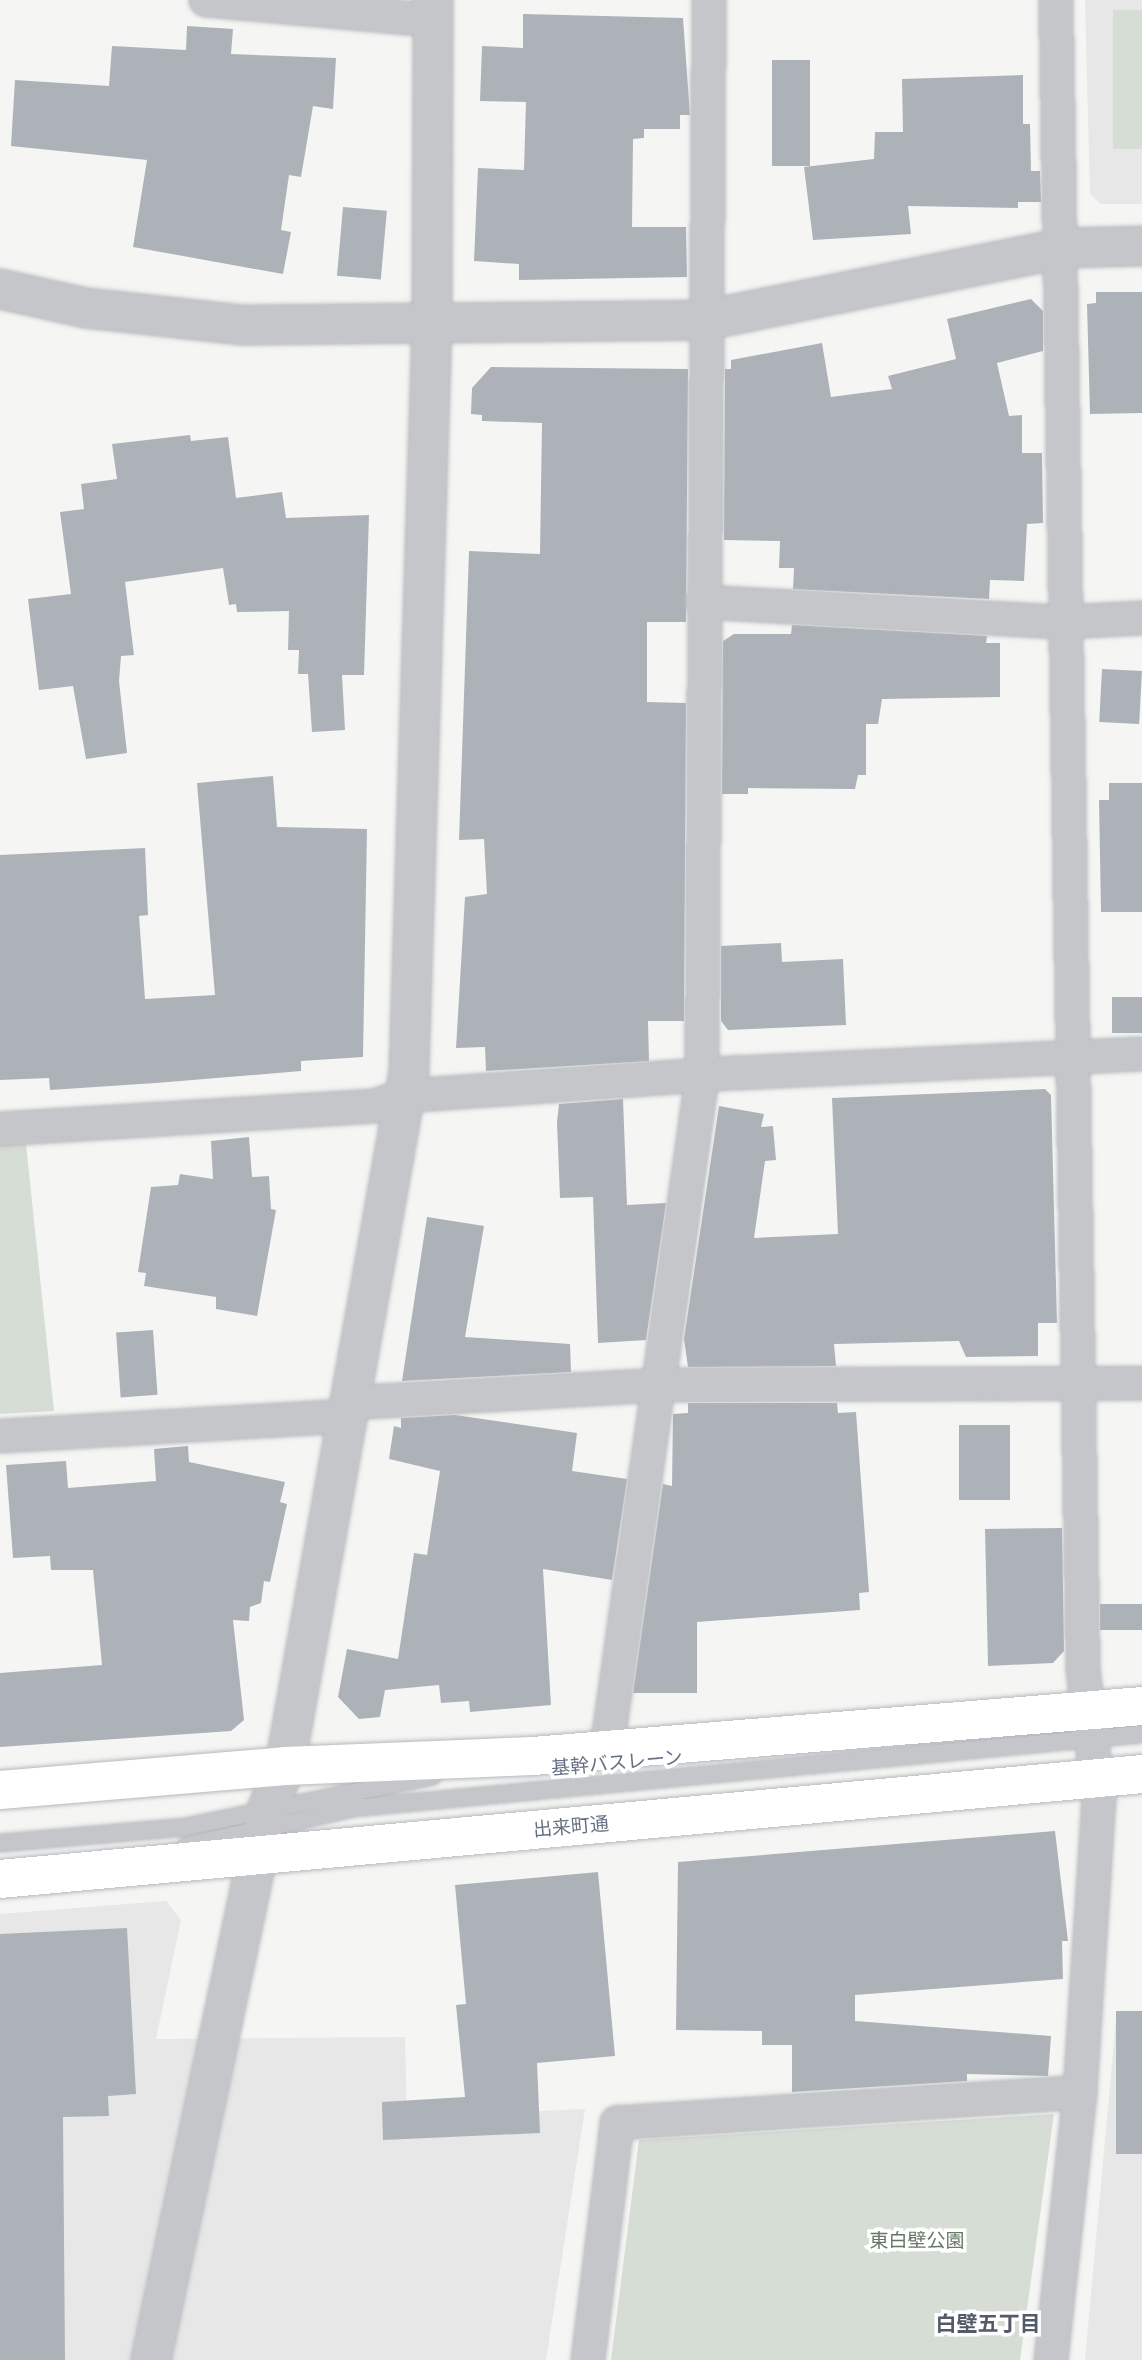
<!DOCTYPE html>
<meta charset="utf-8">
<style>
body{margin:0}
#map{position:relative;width:1142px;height:2360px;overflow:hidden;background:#f5f6f3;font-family:"PT Sans Narrow","Noto Sans JP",sans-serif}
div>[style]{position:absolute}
.built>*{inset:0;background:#e6e7e6}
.green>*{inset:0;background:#d6ddd4;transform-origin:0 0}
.building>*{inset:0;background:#adb2b9;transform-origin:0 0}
.roads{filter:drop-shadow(0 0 2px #b6b9be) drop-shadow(0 0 2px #b6b9be)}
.service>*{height:16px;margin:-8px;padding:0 8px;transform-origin:8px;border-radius:8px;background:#c4c6ca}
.minor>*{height:32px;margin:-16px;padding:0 16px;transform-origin:16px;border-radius:16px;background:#c4c6ca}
.tertiary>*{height:38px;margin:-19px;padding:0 19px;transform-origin:19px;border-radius:19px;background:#c4c6ca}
.secondary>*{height:38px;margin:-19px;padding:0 19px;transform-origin:19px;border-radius:19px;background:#fff}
span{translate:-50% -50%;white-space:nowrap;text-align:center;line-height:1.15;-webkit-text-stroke:7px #fff;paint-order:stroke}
.street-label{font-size:19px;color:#667083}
.park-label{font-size:19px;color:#657a64}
.neighbourhood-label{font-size:21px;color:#535b68;font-weight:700}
</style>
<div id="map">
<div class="built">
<div style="clip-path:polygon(1085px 0,1142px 0,1142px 204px,1101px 204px,1090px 194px)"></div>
<div style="clip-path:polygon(166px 1901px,181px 1920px,156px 2039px,405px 2037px,407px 2117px,585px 2109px,546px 2360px,0 2360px,0 1914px)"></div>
<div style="clip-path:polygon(1116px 2019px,1142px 2019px,1142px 2360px,1085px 2360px)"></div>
</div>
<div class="green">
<div style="left:1113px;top:10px;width:29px;height:139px"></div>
<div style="clip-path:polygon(26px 1144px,54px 1411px,0 1414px,0 1145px)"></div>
<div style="clip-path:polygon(1054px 2114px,1020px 2360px,611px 2360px,639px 2140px)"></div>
</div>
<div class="building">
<div style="clip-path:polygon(523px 14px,683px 18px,690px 115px,680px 115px,680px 129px,644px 129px,644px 138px,633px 139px,632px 227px,686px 227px,687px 277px,519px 280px,519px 264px,474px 261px,478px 168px,524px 170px,526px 102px,480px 101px,482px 46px,523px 48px)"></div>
<div style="clip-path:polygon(187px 26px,233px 29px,231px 54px,336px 58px,333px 109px,313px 106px,301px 177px,289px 175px,281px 230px,291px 232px,283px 274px,133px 247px,147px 160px,11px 146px,15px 80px,109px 86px,112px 46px,186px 50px)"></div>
<div style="left:772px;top:60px;width:38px;height:106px"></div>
<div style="clip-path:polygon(1023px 75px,1023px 124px,1030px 124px,1031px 171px,1040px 171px,1041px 202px,1018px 202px,1018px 208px,908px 206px,911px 234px,813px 240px,804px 167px,874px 159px,875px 132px,903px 132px,902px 79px)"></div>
<div style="left:343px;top:207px;width:44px;height:69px;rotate:5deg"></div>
<div style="clip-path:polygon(1096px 292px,1142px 292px,1142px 413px,1090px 414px,1087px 304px,1096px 303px)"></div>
<div style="clip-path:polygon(1031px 299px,1043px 311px,1043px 351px,997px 363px,1009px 416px,1022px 415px,1022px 453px,1042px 453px,1043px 523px,1027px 524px,1024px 581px,990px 580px,989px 599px,793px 589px,794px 568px,779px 568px,780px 541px,724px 540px,725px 369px,731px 369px,731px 360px,822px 343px,831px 397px,892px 389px,888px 376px,956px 359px,947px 319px)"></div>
<div style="clip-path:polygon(491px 367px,688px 369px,686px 622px,647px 622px,647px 702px,686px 703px,684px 1021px,648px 1021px,649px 1061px,486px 1071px,485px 1047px,456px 1048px,465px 897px,487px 894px,484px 839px,459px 840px,469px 551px,540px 554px,542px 423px,482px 421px,482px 415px,471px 414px,472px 388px)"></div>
<div style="clip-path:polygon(190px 435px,191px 441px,228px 437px,236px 498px,282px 492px,286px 518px,369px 515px,364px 675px,342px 675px,345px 730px,312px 732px,308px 674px,298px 674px,299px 650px,288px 650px,289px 611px,237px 612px,236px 604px,229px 605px,223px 568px,125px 582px,134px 655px,121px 656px,119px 681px,127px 753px,86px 759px,73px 686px,39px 690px,28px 599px,71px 594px,60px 512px,84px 509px,81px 484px,117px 479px,112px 444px)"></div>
<div style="clip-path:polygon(792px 625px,987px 636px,986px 643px,1000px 643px,1000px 697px,882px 699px,878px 724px,866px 724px,866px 775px,858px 775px,855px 789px,748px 788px,748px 794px,722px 794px,723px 641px,734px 634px,791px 634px)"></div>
<div style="left:1102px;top:669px;width:40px;height:53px;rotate:3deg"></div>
<div style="clip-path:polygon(273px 776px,277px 827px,367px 829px,363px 1057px,301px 1061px,301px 1071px,156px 1083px,50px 1090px,49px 1078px,0 1080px,0 855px,145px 848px,148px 915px,139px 916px,145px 999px,215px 995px,197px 783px)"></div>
<div style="clip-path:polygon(1109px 783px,1142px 783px,1142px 912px,1101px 912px,1099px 800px,1109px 800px)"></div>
<div style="clip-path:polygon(781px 943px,782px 962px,843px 959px,846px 1025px,728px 1030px,721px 1021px,721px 946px)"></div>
<div style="left:1142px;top:997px;width:36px;height:30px;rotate:90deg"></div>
<div style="clip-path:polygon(1045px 1089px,1051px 1095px,1057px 1323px,1038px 1323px,1038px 1356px,966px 1357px,959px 1341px,834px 1344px,836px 1366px,688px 1367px,684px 1339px,719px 1106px,764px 1114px,761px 1127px,773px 1126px,776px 1160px,765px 1161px,754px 1238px,838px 1234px,832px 1098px)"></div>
<div style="clip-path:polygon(623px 1099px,627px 1205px,666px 1203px,646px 1340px,598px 1343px,593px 1197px,560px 1198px,557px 1122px,559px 1104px)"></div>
<div style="clip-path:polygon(249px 1137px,252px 1177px,269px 1176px,271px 1209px,276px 1210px,257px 1316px,216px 1309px,216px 1297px,144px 1286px,146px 1273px,138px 1272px,151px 1187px,178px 1185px,180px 1174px,213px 1179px,211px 1141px)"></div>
<div style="clip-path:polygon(427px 1217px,484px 1226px,465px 1337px,570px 1344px,571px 1372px,402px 1381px)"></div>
<div style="left:153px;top:1330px;width:65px;height:37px;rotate:86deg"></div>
<div style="clip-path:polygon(688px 1403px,837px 1403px,838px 1413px,856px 1412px,869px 1592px,859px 1593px,860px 1610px,697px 1622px,697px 1693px,633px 1693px,663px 1484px,672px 1486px,673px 1414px,688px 1413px)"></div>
<div style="clip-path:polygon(455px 1415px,577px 1433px,572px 1471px,627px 1479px,612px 1580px,543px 1569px,551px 1705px,470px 1712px,469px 1701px,441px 1703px,439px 1685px,385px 1690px,380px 1717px,359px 1719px,338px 1697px,347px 1649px,398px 1659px,414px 1553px,427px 1555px,440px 1471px,389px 1459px,394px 1426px,401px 1428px,401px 1418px)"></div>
<div style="left:959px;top:1425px;width:51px;height:75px"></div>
<div style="clip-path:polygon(188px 1446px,189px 1462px,285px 1482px,280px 1502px,287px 1504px,270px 1582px,264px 1581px,261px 1603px,250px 1607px,249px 1621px,233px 1620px,244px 1720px,231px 1731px,0 1747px,0 1673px,102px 1665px,93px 1570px,51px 1570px,50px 1556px,13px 1558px,6px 1465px,66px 1461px,68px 1488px,156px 1481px,154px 1449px)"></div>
<div style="clip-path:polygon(1062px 1528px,1064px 1651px,1053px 1663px,988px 1666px,985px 1529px)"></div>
<div style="left:1100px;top:1604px;width:42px;height:26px"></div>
<div style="clip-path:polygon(1055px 1831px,1068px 1941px,1062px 1941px,1063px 1979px,855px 1995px,855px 2021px,1051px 2036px,1048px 2076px,967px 2074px,967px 2081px,792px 2092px,792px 2045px,762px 2045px,762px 2031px,676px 2030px,678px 1862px)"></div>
<div style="clip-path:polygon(598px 1872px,615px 2056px,537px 2063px,540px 2133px,383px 2140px,382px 2102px,465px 2097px,456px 2005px,466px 2004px,455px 1885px)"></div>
<div style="clip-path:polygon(127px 1928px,136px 2094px,108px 2096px,109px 2116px,63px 2117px,65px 2360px,0 2360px,0 1934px)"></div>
<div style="left:1116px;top:2011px;width:26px;height:143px"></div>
</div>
<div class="roads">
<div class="service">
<div style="left:0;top:1843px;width:186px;rotate:-4.9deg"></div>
<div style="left:185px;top:1827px;width:253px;rotate:-11.6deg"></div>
<div style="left:186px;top:1846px;width:171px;rotate:-12.8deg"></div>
<div style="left:353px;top:1808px;width:792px;rotate:-5.36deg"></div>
</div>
<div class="minor">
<div style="left:206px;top:0;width:227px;rotate:5.1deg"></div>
<div style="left:702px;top:602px;width:363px;rotate:3.2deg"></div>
<div style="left:1064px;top:622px;width:78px;rotate:-2.9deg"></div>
<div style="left:0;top:1129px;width:376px;rotate:-3.5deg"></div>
<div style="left:375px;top:1106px;width:31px;rotate:-19deg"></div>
<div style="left:404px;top:1096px;width:334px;rotate:-4deg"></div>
<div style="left:737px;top:1073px;width:405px;rotate:-2.7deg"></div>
<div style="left:347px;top:1403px;width:314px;rotate:-3.3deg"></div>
<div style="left:660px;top:1385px;width:482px;rotate:-0.2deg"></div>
<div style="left:0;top:1436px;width:346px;rotate:-3.3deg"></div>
<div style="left:607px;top:1748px;width:677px;rotate:-81.93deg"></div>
<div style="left:702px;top:1078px;width:1078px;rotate:-89.63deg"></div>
<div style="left:588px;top:2360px;width:239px;rotate:-83deg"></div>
<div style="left:617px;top:2123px;width:464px;rotate:-3.8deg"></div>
<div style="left:1051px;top:2360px;width:270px;rotate:-83.8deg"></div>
<div style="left:1080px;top:2092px;width:293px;rotate:-86.3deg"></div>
<div style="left:1099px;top:1800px;width:132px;rotate:-97deg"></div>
<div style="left:1083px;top:1669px;width:1669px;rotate:-90.93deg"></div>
</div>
<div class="tertiary">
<div style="left:0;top:289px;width:88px;rotate:12.5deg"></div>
<div style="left:86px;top:308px;width:158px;rotate:6.2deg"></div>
<div style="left:243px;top:325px;width:463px;rotate:-0.6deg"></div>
<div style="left:706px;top:320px;width:363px;rotate:-11.4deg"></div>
<div style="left:1062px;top:248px;width:80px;rotate:-1.4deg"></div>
<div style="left:151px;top:2360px;width:562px;rotate:-78.09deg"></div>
<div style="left:267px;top:1810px;width:48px;rotate:-67.8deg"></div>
<div style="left:285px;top:1766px;width:706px;rotate:-79.88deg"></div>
<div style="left:409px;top:1071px;width:748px;rotate:-88.24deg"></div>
<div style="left:432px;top:323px;width:323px;rotate:-89.8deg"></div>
</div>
<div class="secondary">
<div style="left:0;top:1790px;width:286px;rotate:-4.8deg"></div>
<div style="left:285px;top:1766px;width:248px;rotate:-2.3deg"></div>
<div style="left:533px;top:1756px;width:611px;rotate:-4.69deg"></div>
<div style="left:0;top:1879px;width:1147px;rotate:-5.25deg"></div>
</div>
</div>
<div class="street-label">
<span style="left:617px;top:1763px;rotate:-5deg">基幹バスレーン</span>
<span style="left:571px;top:1827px;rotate:-5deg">出来町通</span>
</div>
<div class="park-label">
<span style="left:917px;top:2241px">東白壁公園</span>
</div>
<div class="neighbourhood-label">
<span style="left:988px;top:2324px">白壁五丁目</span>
</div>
</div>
